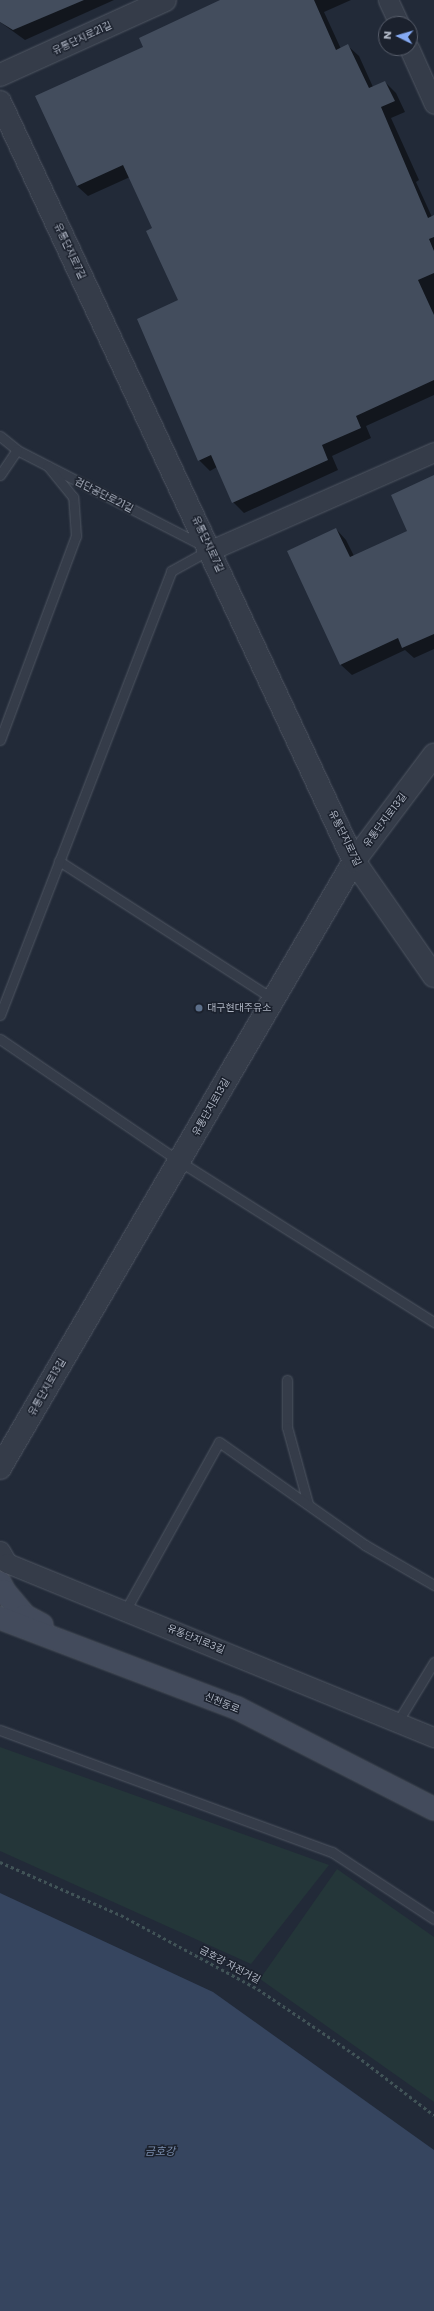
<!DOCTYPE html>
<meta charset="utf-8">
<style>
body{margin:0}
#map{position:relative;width:434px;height:2311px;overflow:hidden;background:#222a38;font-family:Poppins,"Noto Sans KR",sans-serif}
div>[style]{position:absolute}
.green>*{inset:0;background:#243639}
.water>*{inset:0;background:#36455f}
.shadow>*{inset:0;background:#0007}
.building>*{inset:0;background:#434d5d}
.path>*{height:2.5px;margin-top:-1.25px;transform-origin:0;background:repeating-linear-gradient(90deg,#415357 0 3px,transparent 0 6px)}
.roads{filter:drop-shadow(0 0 1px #505763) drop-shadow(0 0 1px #505763)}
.service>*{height:9px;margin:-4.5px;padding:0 4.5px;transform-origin:4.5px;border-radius:4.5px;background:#353c49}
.minor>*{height:19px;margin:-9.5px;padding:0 9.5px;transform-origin:9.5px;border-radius:9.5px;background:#353c49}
.tertiary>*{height:22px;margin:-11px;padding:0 11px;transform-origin:11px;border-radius:11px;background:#353c49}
.secondary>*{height:22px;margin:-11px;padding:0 11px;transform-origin:11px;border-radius:11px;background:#434b5c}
.dots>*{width:11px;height:11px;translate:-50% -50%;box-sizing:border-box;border:2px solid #1b212d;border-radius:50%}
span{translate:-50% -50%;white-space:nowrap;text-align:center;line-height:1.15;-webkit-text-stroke:3px #1b212d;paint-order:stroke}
.street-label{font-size:10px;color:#b0b7c5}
.poi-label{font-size:10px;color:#b0b7c5}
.left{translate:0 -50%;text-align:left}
.water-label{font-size:11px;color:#798cac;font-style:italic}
.north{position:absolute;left:378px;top:16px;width:40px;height:40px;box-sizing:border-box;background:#1b212d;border:1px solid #575d6a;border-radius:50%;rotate:275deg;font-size:11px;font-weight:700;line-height:16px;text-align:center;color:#b0b7c5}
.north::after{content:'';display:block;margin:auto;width:14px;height:18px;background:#85aaf4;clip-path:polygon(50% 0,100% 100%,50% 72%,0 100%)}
</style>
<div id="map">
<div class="green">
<div style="clip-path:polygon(0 1747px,329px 1865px,251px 1964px,0 1851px)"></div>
<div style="clip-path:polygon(337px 1869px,434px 1937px,434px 2102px,260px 1979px)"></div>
</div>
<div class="water">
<div style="clip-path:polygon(0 1893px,213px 1992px,434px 2150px,434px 2311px,0 2311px)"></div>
</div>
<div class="shadow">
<div style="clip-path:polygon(0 0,114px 0,25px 40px,0 22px)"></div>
<div style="clip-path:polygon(223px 0,351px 0,324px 12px,341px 49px,348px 46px,359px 56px,373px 87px,385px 82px,396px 93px,405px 112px,391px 118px,419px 180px,416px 182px,432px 217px,434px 216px,434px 395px,366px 426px,371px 438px,332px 456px,338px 470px,244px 513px,233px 502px,217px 467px,210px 471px,199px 460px,179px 301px,154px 228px,130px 177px,88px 196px,77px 186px,144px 47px)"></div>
<div style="clip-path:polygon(434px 477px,434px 649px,414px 658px,405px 650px,352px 675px,341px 665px,288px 551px,336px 529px,346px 540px,354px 556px,409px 532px)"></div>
</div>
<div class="building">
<div style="clip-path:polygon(0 0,84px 0,13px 30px,0 22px)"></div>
<div style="clip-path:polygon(220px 0,314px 0,336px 50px,348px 44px,369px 88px,385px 81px,395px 101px,381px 107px,428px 218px,434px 215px,434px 237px,429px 239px,434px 251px,434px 273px,418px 280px,434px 315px,434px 380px,356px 416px,361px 428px,322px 445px,328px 460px,232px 503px,211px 455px,198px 461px,137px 319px,178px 300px,146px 231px,152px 228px,123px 165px,77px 186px,35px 96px,143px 47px,139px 38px)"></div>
<div style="clip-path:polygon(434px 475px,434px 634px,402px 648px,398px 638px,340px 665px,287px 551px,336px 528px,350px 557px,407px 531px,391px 495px)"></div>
</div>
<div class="path">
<div style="left:0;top:1862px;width:132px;rotate:23.7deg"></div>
<div style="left:121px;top:1915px;width:156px;rotate:28.4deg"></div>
<div style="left:258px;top:1989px;width:120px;rotate:34.1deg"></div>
<div style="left:357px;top:2056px;width:97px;rotate:37.5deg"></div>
</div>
<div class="roads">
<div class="service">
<div style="left:0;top:436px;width:22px;rotate:39deg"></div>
<div style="left:17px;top:450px;width:208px;rotate:27.2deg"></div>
<div style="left:0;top:475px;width:30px;rotate:-56deg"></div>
<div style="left:0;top:740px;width:218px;rotate:-69.6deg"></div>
<div style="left:76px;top:536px;width:39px;rotate:-94deg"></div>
<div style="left:73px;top:497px;width:40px;rotate:-129deg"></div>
<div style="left:59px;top:861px;width:255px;rotate:32.8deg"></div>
<div style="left:0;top:1015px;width:476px;rotate:-68.9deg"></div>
<div style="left:171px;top:571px;width:43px;rotate:-28.9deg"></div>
<div style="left:0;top:1039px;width:217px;rotate:34.3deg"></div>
<div style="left:179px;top:1161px;width:302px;rotate:32.3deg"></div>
<div style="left:287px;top:1380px;width:47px;rotate:90deg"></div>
<div style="left:287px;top:1427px;width:80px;rotate:74.7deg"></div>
<div style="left:125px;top:1611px;width:193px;rotate:-60.9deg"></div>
<div style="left:219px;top:1442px;width:179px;rotate:35.2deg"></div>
<div style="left:365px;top:1545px;width:80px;rotate:30.1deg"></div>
<div style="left:398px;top:1721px;width:69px;rotate:-58.6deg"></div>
<div style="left:0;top:1730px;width:354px;rotate:20.2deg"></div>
<div style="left:332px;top:1852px;width:122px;rotate:33.3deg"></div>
</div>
<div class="minor">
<div style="left:388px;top:0;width:26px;rotate:65deg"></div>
<div style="left:409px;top:48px;width:61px;rotate:65.9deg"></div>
<div style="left:211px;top:550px;width:244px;rotate:-23.7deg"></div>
<div style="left:0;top:1551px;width:14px;rotate:60deg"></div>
<div style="left:7px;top:1563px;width:461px;rotate:22.2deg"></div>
</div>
<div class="tertiary">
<div style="left:0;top:75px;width:181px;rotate:-24.4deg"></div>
<div style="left:0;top:102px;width:837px;rotate:65deg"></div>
<div style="left:354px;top:861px;width:140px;rotate:55.2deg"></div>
<div style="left:0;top:1468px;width:703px;rotate:-59.75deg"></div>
<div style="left:354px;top:861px;width:133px;rotate:-53deg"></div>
</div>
<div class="secondary">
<div style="left:0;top:1583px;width:9px;rotate:63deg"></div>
<div style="left:4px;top:1591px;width:33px;rotate:50deg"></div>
<div style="left:25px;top:1616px;width:19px;rotate:28deg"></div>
<div style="left:0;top:1618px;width:254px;rotate:20.8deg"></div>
<div style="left:237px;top:1708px;width:221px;rotate:27.1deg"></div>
</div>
</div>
<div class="dots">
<div style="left:199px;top:1008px;background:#5c6f8a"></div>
</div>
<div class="street-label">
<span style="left:82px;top:38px;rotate:-25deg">유통단지로21길</span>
<span style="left:70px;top:251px;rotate:65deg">유통단지로7길</span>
<span style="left:104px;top:495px;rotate:27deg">검단공단로21길</span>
<span style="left:208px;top:544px;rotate:65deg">유통단지로7길</span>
<span style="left:385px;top:820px;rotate:-53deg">유통단지로13길</span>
<span style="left:345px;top:838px;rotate:64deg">유통단지로7길</span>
<span style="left:211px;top:1107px;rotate:-60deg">유통단지로13길</span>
<span style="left:47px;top:1387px;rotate:-60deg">유통단지로13길</span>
<span style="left:196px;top:1639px;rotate:22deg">유통단지로3길</span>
<span style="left:222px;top:1703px;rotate:22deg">신천동로</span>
<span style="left:230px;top:1965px;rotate:28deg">금호강 자전거길</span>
</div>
<div class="poi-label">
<span class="left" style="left:207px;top:1008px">대구현대주유소</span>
</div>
<div class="water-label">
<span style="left:160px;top:2151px">금호강</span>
</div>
<div class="north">N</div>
</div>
